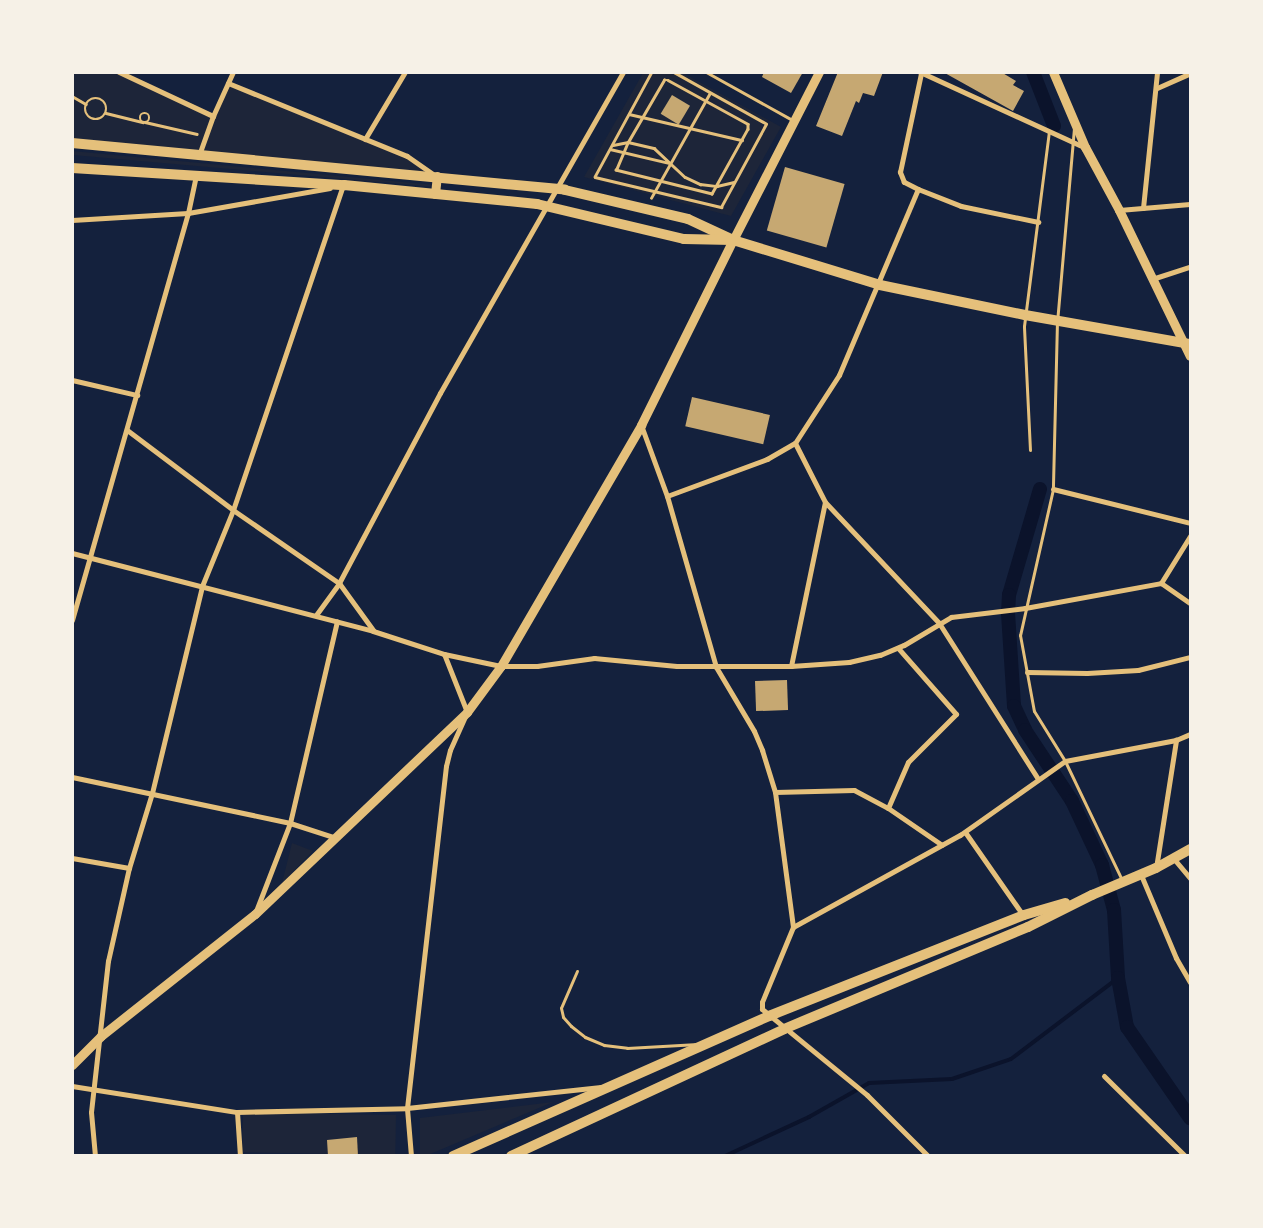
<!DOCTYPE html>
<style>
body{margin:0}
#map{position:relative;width:1263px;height:1228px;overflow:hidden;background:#14213d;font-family:"PT Sans",sans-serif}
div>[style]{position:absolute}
.green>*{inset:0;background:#1d2539;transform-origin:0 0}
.stream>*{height:4px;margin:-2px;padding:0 2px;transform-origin:2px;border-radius:2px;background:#0b132b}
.canal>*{height:14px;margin:-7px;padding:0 7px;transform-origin:7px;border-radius:7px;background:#0b132b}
.building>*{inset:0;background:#c6a872;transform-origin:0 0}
.path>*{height:2.5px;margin:-1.25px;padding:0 1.25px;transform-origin:1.25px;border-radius:1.25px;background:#e5c07b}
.path>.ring{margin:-1.25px;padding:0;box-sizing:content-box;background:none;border:2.5px solid #e5c07b;border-radius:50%}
.service>*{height:3px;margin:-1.5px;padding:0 1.5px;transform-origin:1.5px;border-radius:1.5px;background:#e5c07b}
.minor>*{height:5px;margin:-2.5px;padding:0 2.5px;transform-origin:2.5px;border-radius:2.5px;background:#e5c07b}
.tertiary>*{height:9px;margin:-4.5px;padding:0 4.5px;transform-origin:4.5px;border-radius:4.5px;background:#e5c07b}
.secondary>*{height:10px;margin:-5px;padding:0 5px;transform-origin:5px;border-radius:5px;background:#e5c07b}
span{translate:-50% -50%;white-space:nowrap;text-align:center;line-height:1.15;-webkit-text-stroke:4.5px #f6f1e7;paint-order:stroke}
.frame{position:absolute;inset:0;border:74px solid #f6f1e7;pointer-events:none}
</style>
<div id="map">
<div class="green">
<div style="clip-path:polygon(73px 73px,119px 73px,213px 116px,228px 83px,407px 156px,437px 176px,73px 143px)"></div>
<div style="clip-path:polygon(643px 73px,683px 73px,781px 127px,731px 216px,584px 177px)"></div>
<div style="clip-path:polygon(72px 151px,435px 185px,435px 187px,73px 155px)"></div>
<div style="clip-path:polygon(292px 843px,313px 851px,282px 883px)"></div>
<div style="clip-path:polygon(553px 1102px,428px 1155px,420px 1155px,420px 1118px)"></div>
<div style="left:396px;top:1115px;width:40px;height:153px;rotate:91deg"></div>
</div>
<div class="stream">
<div style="left:725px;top:1156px;width:93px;rotate:-24.9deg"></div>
<div style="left:809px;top:1117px;width:69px;rotate:-29.5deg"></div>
<div style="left:869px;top:1083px;width:83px;rotate:-2.8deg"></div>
<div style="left:952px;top:1079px;width:62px;rotate:-18.7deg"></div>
<div style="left:1011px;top:1059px;width:134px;rotate:-37.1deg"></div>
</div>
<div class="canal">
<div style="left:1033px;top:72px;width:58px;rotate:68.7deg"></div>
<div style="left:1040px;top:489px;width:110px;rotate:106.3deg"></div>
<div style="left:1009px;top:595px;width:18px;rotate:93deg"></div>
<div style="left:1008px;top:613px;width:93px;rotate:86.3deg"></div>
<div style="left:1014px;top:706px;width:26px;rotate:65deg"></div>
<div style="left:1025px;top:730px;width:85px;rotate:56.5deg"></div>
<div style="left:1072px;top:801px;width:71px;rotate:64.9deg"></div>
<div style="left:1102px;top:865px;width:47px;rotate:75.1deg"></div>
<div style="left:1114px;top:910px;width:68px;rotate:86.6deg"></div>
<div style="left:1118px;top:978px;width:50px;rotate:79.6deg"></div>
<div style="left:1127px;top:1027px;width:111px;rotate:55.3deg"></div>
</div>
<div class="building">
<div style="clip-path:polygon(764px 72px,803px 72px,791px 93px,762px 77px)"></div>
<div style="clip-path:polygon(838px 72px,883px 72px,874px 96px,863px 93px,859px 103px,856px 101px,842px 136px,816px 126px)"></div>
<div style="clip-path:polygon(943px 72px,1001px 72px,1016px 81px,1013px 85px,1024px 91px,1013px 111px)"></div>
<div style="left:672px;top:95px;width:21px;height:22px;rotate:31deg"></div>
<div style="left:785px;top:167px;width:62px;height:66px;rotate:16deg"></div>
<div style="left:692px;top:397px;width:80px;height:30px;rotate:13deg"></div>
<div style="left:787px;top:680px;width:30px;height:32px;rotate:88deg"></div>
<div style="clip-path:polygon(357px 1137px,358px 1156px,328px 1156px,327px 1140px)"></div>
</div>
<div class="path">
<div style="left:652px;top:72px;width:119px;rotate:118.5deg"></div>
<div style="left:595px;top:177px;width:130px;rotate:13.4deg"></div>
<div style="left:721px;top:207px;width:94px;rotate:-61.5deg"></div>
<div style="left:766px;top:124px;width:107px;rotate:-150.8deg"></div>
<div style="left:664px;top:80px;width:4px"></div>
<div style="left:668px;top:80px;width:91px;rotate:28.8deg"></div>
<div style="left:748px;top:124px;width:5px;rotate:90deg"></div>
<div style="left:748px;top:129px;width:74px;rotate:119deg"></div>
<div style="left:712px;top:194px;width:99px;rotate:-166deg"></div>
<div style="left:616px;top:170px;width:30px;rotate:-67deg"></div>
<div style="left:628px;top:142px;width:72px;rotate:-59.9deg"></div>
<div style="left:72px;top:96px;width:16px;rotate:30deg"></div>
<div class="ring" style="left:85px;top:98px;width:19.5px;height:19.5px"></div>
<div style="left:106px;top:113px;width:38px;rotate:14deg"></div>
<div class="ring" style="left:140.5px;top:113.5px;width:6.5px;height:6.5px"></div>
<div style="left:629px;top:114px;width:116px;rotate:13deg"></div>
<div style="left:145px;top:122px;width:53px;rotate:13deg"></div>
<div style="left:613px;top:145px;width:15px;rotate:-11deg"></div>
<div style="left:628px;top:142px;width:27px;rotate:13deg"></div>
<div style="left:654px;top:148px;width:42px;rotate:43.1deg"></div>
<div style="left:685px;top:177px;width:17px;rotate:25deg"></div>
<div style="left:700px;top:184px;width:17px;rotate:7deg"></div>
<div style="left:717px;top:186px;width:17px;rotate:-13deg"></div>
<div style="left:610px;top:149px;width:61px;rotate:13.3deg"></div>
<div style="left:651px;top:198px;width:120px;rotate:-60.7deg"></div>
</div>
<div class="service">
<div style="left:706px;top:72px;width:101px;rotate:29.1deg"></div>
<div style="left:1074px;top:128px;width:194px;rotate:95deg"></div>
<div style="left:1057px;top:321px;width:168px;rotate:91.4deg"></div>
<div style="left:1053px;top:489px;width:150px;rotate:102.7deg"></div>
<div style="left:1020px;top:635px;width:77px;rotate:79.6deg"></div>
<div style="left:1034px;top:711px;width:59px;rotate:58.2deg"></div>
<div style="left:1065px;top:761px;width:132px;rotate:64.4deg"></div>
<div style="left:1030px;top:450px;width:124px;rotate:-92.8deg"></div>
<div style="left:1024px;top:326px;width:196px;rotate:-82.7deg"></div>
<div style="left:577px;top:971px;width:40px;rotate:113.4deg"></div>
<div style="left:561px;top:1008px;width:9px;rotate:77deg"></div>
<div style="left:563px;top:1017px;width:12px;rotate:48deg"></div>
<div style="left:571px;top:1026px;width:18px;rotate:38deg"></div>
<div style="left:585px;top:1037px;width:21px;rotate:23deg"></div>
<div style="left:604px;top:1045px;width:23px;rotate:7deg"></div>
<div style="left:627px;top:1048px;width:71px;rotate:-3.2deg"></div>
</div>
<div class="minor">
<div style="left:119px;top:72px;width:104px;rotate:25.1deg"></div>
<div style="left:920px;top:72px;width:180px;rotate:24.6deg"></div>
<div style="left:228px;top:83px;width:193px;rotate:22.2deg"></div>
<div style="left:407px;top:156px;width:35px;rotate:35deg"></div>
<div style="left:1157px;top:88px;width:36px;rotate:-24deg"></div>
<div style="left:365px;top:139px;width:78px;rotate:-59.2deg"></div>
<div style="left:199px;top:155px;width:41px;rotate:-70.3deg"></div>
<div style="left:213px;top:116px;width:48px;rotate:-65.6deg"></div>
<div style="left:918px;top:189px;width:16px;rotate:-153deg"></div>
<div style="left:904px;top:182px;width:11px;rotate:-112deg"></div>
<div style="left:900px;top:172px;width:101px;rotate:-78deg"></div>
<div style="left:1143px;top:208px;width:137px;rotate:-84.1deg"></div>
<div style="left:1119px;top:210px;width:71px;rotate:-4.8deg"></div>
<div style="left:72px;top:220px;width:116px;rotate:-3.5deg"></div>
<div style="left:188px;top:213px;width:144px;rotate:-10deg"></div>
<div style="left:1152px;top:279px;width:40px;rotate:-18deg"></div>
<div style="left:72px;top:380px;width:67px;rotate:13deg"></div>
<div style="left:641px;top:425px;width:76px;rotate:69.9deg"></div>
<div style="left:667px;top:496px;width:178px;rotate:74deg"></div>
<div style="left:716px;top:667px;width:74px;rotate:59.3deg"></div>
<div style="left:754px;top:731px;width:21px;rotate:67deg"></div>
<div style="left:762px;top:750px;width:44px;rotate:72.8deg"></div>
<div style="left:775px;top:792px;width:136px;rotate:82.4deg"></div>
<div style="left:793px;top:927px;width:81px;rotate:112.5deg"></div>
<div style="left:762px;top:1002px;width:7px;rotate:90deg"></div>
<div style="left:762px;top:1009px;width:136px;rotate:39.3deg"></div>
<div style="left:867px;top:1095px;width:86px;rotate:45deg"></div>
<div style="left:127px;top:430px;width:133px;rotate:37deg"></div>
<div style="left:233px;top:510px;width:129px;rotate:34.6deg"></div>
<div style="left:339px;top:583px;width:58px;rotate:54.1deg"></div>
<div style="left:795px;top:443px;width:66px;rotate:63deg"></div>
<div style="left:825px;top:502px;width:166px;rotate:46.7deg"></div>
<div style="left:939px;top:623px;width:185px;rotate:57.6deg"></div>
<div style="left:1053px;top:489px;width:141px;rotate:13.9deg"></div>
<div style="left:667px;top:496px;width:107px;rotate:-20.3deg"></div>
<div style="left:767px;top:459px;width:32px;rotate:-30deg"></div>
<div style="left:795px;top:443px;width:81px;rotate:-57.1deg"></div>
<div style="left:839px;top:375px;width:202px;rotate:-67deg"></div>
<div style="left:918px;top:189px;width:46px;rotate:21.6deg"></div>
<div style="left:961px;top:206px;width:79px;rotate:11.7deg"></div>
<div style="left:72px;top:553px;width:311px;rotate:14.5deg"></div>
<div style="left:373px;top:631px;width:75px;rotate:17.9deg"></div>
<div style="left:444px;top:654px;width:58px;rotate:11.9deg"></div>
<div style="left:501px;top:666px;width:36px"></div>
<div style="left:537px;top:666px;width:58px;rotate:-8deg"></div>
<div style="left:594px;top:658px;width:83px;rotate:5.5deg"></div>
<div style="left:677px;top:666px;width:114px"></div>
<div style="left:791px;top:666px;width:58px;rotate:-3.9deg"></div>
<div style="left:849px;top:662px;width:32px;rotate:-13deg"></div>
<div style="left:880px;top:655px;width:26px;rotate:-23deg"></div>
<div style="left:904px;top:645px;width:55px;rotate:-30.8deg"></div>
<div style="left:951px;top:617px;width:75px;rotate:-6.9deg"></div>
<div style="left:1025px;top:608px;width:138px;rotate:-10.4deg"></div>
<div style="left:1161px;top:583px;width:55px;rotate:-58.3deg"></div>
<div style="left:1161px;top:583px;width:35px;rotate:35deg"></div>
<div style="left:316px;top:615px;width:39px;rotate:-54deg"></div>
<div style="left:339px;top:583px;width:215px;rotate:-62deg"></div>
<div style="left:440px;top:393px;width:369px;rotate:-60.3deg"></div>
<div style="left:72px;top:620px;width:423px;rotate:-74.1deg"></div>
<div style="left:188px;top:213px;width:39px;rotate:-78deg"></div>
<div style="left:791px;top:666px;width:167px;rotate:-78.3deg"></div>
<div style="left:1027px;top:672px;width:60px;rotate:1deg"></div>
<div style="left:1087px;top:673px;width:51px;rotate:-3.4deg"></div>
<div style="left:1138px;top:670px;width:54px;rotate:-14deg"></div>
<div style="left:72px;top:777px;width:223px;rotate:11.9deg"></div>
<div style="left:290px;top:823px;width:45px;rotate:18deg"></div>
<div style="left:775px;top:792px;width:79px;rotate:-1.5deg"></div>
<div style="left:854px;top:790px;width:38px;rotate:28deg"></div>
<div style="left:888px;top:808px;width:65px;rotate:34.4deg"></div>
<div style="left:888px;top:808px;width:50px;rotate:-66.5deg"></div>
<div style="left:908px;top:762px;width:68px;rotate:-45deg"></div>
<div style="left:956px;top:714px;width:88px;rotate:-131.3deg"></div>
<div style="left:965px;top:832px;width:101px;rotate:55.1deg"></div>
<div style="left:72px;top:858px;width:58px;rotate:10deg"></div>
<div style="left:1174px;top:859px;width:25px;rotate:50deg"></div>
<div style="left:1156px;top:868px;width:130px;rotate:-81.1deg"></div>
<div style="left:1141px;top:875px;width:90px;rotate:67.1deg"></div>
<div style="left:1176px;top:958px;width:28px;rotate:60deg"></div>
<div style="left:256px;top:911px;width:94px;rotate:-68.9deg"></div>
<div style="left:290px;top:823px;width:207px;rotate:-76.9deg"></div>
<div style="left:793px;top:927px;width:191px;rotate:-28.9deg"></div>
<div style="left:960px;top:835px;width:128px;rotate:-35.2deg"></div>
<div style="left:1065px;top:761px;width:113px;rotate:-10.7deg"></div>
<div style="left:1176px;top:740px;width:15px;rotate:-23deg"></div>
<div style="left:1104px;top:1076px;width:114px;rotate:44.6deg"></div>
<div style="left:72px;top:1086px;width:167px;rotate:9deg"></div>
<div style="left:237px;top:1112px;width:170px;rotate:-1.3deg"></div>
<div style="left:407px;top:1108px;width:195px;rotate:-6.2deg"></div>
<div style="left:237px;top:1112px;width:44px;rotate:86.1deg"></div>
<div style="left:95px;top:1156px;width:44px;rotate:-95.2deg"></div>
<div style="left:91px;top:1112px;width:152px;rotate:-83.6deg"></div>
<div style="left:108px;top:961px;width:95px;rotate:-77.3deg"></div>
<div style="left:129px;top:868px;width:78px;rotate:-73deg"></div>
<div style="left:152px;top:793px;width:213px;rotate:-76.4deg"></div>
<div style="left:202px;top:586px;width:82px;rotate:-67.8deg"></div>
<div style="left:233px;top:510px;width:343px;rotate:-71.3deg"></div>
<div style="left:411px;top:1156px;width:48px;rotate:-94.8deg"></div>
<div style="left:407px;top:1108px;width:344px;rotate:-83.5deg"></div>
<div style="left:446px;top:766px;width:16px;rotate:-76deg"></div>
<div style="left:450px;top:750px;width:42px;rotate:-65.9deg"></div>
<div style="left:467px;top:712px;width:62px;rotate:-111.6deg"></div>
</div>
<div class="tertiary">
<div style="left:1053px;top:72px;width:82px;rotate:66.9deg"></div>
<div style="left:1085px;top:147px;width:72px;rotate:61.6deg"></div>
<div style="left:1119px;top:210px;width:162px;rotate:64.1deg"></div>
<div style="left:435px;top:194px;width:18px;rotate:-84deg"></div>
<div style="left:72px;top:1065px;width:41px;rotate:-45deg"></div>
<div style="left:101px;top:1036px;width:196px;rotate:-38.4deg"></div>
<div style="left:255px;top:914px;width:293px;rotate:-43.6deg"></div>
<div style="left:467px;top:712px;width:57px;rotate:-53.5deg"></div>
<div style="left:501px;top:666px;width:279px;rotate:-59.8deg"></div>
<div style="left:641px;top:425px;width:207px;rotate:-63.6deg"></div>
<div style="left:733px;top:240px;width:189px;rotate:-62.9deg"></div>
</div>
<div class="secondary">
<div style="left:72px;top:143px;width:495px;rotate:5.4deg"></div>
<div style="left:565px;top:190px;width:126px;rotate:13.3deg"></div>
<div style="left:688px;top:219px;width:50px;rotate:25deg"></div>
<div style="left:733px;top:240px;width:154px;rotate:17deg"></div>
<div style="left:880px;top:285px;width:148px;rotate:11.7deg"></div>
<div style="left:1025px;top:315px;width:168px;rotate:10deg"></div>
<div style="left:72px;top:168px;width:273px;rotate:3.6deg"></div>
<div style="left:344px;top:185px;width:194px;rotate:5.6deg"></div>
<div style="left:537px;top:204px;width:151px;rotate:13.4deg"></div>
<div style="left:684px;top:239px;width:48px;rotate:1.2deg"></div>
<div style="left:453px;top:1156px;width:346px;rotate:-23.9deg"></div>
<div style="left:769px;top:1016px;width:274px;rotate:-21.6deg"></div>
<div style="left:1024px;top:915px;width:43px;rotate:-16.3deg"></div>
<div style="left:511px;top:1156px;width:301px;rotate:-24.9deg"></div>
<div style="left:784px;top:1029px;width:264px;rotate:-22.7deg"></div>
<div style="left:1028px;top:927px;width:72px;rotate:-26.6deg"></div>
<div style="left:1092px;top:895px;width:69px;rotate:-22.9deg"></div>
<div style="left:1156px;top:868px;width:39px;rotate:-29deg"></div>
</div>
<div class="frame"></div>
</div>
